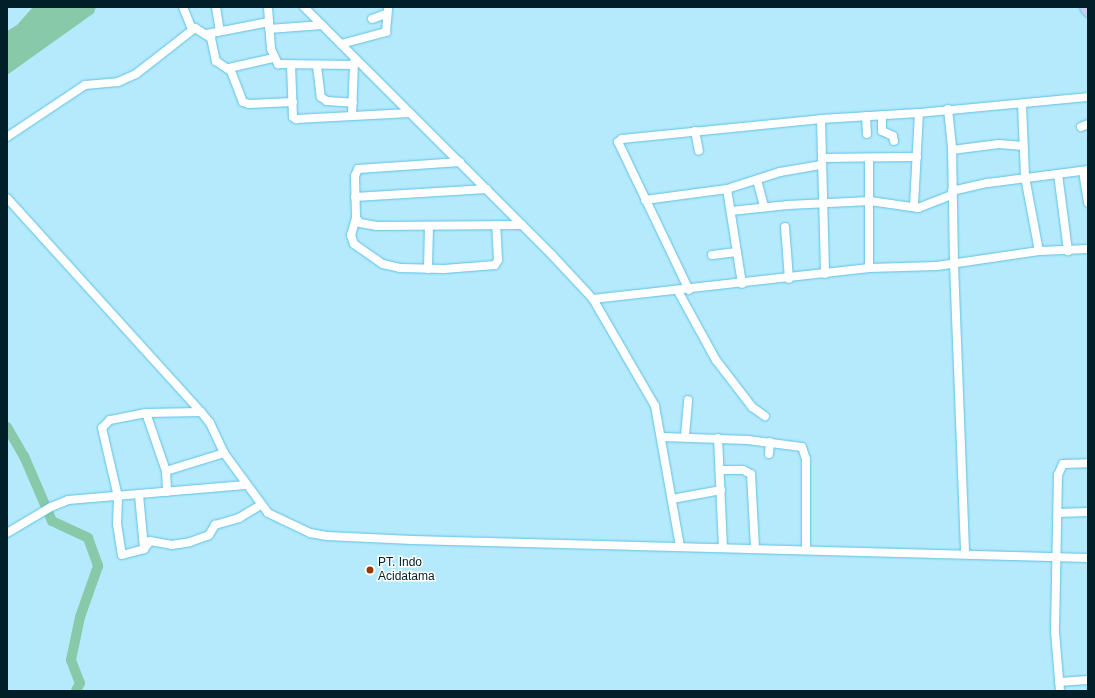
<!DOCTYPE html>
<style>
body{margin:0}
#map{position:relative;width:1095px;height:698px;overflow:hidden;background:#b5eafd;font-family:Helvetica,sans-serif}
div>[style]{position:absolute}
.water>*{inset:0;background:#87c9a8}
.river>*{height:10px;margin:-5px;padding:0 5px;transform-origin:5px;border-radius:5px;background:#87c9a8}
.roads{filter:drop-shadow(0 0 1px #61c1e1) drop-shadow(0 0 1px #61c1e1)}
.minor>*{height:8px;margin:-4px;padding:0 4px;transform-origin:4px;border-radius:4px;background:#fff}
.highway>*{height:11px;margin:-5.5px;padding:0 5.5px;transform-origin:5.5px;border-radius:5.5px;background:#cccef2}
.dots>*{width:11px;height:11px;translate:-50% -50%;box-sizing:border-box;border:2px solid #fff;border-radius:50%}
span{translate:-50% -50%;white-space:nowrap;text-align:center;line-height:1.15;-webkit-text-stroke:3px #fff;paint-order:stroke}
.poi-label{font-size:12px;color:#011f29}
.left{translate:0 -50%;text-align:left}
.frame{position:absolute;inset:0;border:8px solid #011f29;pointer-events:none}
</style>
<div id="map">
<div class="water">
<div style="clip-path:polygon(33px 7px,96px 7px,94px 13px,7px 75px,7px 31px,17px 25px)"></div>
</div>
<div class="river">
<div style="left:7px;top:427px;width:34px;rotate:60deg"></div>
<div style="left:24px;top:456px;width:71px;rotate:66.7deg"></div>
<div style="left:52px;top:521px;width:40px;rotate:25deg"></div>
<div style="left:88px;top:538px;width:30px;rotate:70deg"></div>
<div style="left:98px;top:566px;width:54px;rotate:109.4deg"></div>
<div style="left:80px;top:617px;width:44px;rotate:101.8deg"></div>
<div style="left:71px;top:660px;width:25px;rotate:69deg"></div>
<div style="left:80px;top:683px;width:9px;rotate:117deg"></div>
</div>
<div class="roads">
<div class="minor">
<div style="left:183px;top:7px;width:24px;rotate:68deg"></div>
<div style="left:216px;top:7px;width:24px;rotate:81deg"></div>
<div style="left:268px;top:7px;width:42px;rotate:85.9deg"></div>
<div style="left:271px;top:49px;width:17px;rotate:65deg"></div>
<div style="left:278px;top:64px;width:76px;rotate:0.8deg"></div>
<div style="left:304px;top:7px;width:351px;rotate:45deg"></div>
<div style="left:552px;top:255px;width:60px;rotate:47deg"></div>
<div style="left:593px;top:299px;width:124px;rotate:59.9deg"></div>
<div style="left:655px;top:406px;width:143px;rotate:79.9deg"></div>
<div style="left:372px;top:19px;width:15px;rotate:-20deg"></div>
<div style="left:269px;top:29px;width:53px;rotate:-4.3deg"></div>
<div style="left:207px;top:34px;width:63px;rotate:-11deg"></div>
<div style="left:341px;top:44px;width:47px;rotate:-14.9deg"></div>
<div style="left:386px;top:32px;width:25px;rotate:-85deg"></div>
<div style="left:291px;top:65px;width:52px;rotate:87.8deg"></div>
<div style="left:293px;top:117px;width:4px;rotate:34deg"></div>
<div style="left:296px;top:119px;width:114px;rotate:-3deg"></div>
<div style="left:317px;top:66px;width:31px;rotate:83deg"></div>
<div style="left:321px;top:97px;width:7px;rotate:34deg"></div>
<div style="left:327px;top:101px;width:26px;rotate:4deg"></div>
<div style="left:229px;top:68px;width:45px;rotate:-12.8deg"></div>
<div style="left:1022px;top:104px;width:73px;rotate:87.6deg"></div>
<div style="left:1025px;top:177px;width:75px;rotate:79.3deg"></div>
<div style="left:948px;top:109px;width:38px;rotate:84deg"></div>
<div style="left:952px;top:147px;width:117px;rotate:89deg"></div>
<div style="left:954px;top:264px;width:289px;rotate:87.8deg"></div>
<div style="left:352px;top:115px;width:53px;rotate:-87.8deg"></div>
<div style="left:882px;top:115px;width:16px;rotate:90deg"></div>
<div style="left:882px;top:131px;width:12px;rotate:24deg"></div>
<div style="left:893px;top:136px;width:5px;rotate:79deg"></div>
<div style="left:866px;top:116px;width:18px;rotate:87deg"></div>
<div style="left:821px;top:119px;width:155px;rotate:88.5deg"></div>
<div style="left:1081px;top:127px;width:8px;rotate:-23deg"></div>
<div style="left:695px;top:131px;width:20px;rotate:79deg"></div>
<div style="left:7px;top:137px;width:94px;rotate:-33.7deg"></div>
<div style="left:85px;top:85px;width:33px;rotate:-5deg"></div>
<div style="left:118px;top:82px;width:20px;rotate:-24deg"></div>
<div style="left:136px;top:74px;width:75px;rotate:-37.9deg"></div>
<div style="left:195px;top:28px;width:19px;rotate:32deg"></div>
<div style="left:211px;top:38px;width:24px;rotate:78deg"></div>
<div style="left:216px;top:61px;width:18px;rotate:34deg"></div>
<div style="left:231px;top:71px;width:33px;rotate:69deg"></div>
<div style="left:243px;top:102px;width:6px;rotate:18deg"></div>
<div style="left:249px;top:104px;width:44px;rotate:-2.6deg"></div>
<div style="left:952px;top:150px;width:47px;rotate:-7.3deg"></div>
<div style="left:999px;top:144px;width:24px;rotate:5deg"></div>
<div style="left:822px;top:158px;width:95px;rotate:-0.6deg"></div>
<div style="left:460px;top:162px;width:102px;rotate:176.1deg"></div>
<div style="left:358px;top:169px;width:8px;rotate:113deg"></div>
<div style="left:355px;top:176px;width:42px;rotate:88.6deg"></div>
<div style="left:356px;top:218px;width:6px;rotate:51deg"></div>
<div style="left:360px;top:223px;width:17px;rotate:10deg"></div>
<div style="left:377px;top:226px;width:145px;rotate:-0.4deg"></div>
<div style="left:1083px;top:171px;width:32px;rotate:81deg"></div>
<div style="left:1058px;top:174px;width:78px;rotate:82.6deg"></div>
<div style="left:757px;top:180px;width:28px;rotate:75deg"></div>
<div style="left:727px;top:189px;width:96px;rotate:81deg"></div>
<div style="left:952px;top:191px;width:37px;rotate:-13deg"></div>
<div style="left:988px;top:183px;width:101px;rotate:-7.4deg"></div>
<div style="left:355px;top:197px;width:132px;rotate:-3.5deg"></div>
<div style="left:7px;top:198px;width:289px;rotate:47.8deg"></div>
<div style="left:201px;top:412px;width:14px;rotate:51deg"></div>
<div style="left:210px;top:423px;width:33px;rotate:65deg"></div>
<div style="left:224px;top:453px;width:74px;rotate:53.7deg"></div>
<div style="left:268px;top:513px;width:47px;rotate:25.5deg"></div>
<div style="left:310px;top:533px;width:17px;rotate:10deg"></div>
<div style="left:327px;top:536px;width:85px;rotate:2.7deg"></div>
<div style="left:412px;top:540px;width:676px;rotate:1.53deg"></div>
<div style="left:645px;top:200px;width:83px;rotate:-7.6deg"></div>
<div style="left:727px;top:189px;width:56px;rotate:-17.8deg"></div>
<div style="left:780px;top:172px;width:42px;rotate:-9.7deg"></div>
<div style="left:914px;top:205px;width:92px;rotate:-86.9deg"></div>
<div style="left:731px;top:211px;width:57px;rotate:-6deg"></div>
<div style="left:788px;top:205px;width:82px;rotate:-2.8deg"></div>
<div style="left:870px;top:201px;width:49px;rotate:8.3deg"></div>
<div style="left:918px;top:208px;width:36px;rotate:-21deg"></div>
<div style="left:356px;top:218px;width:18px;rotate:106deg"></div>
<div style="left:351px;top:235px;width:9px;rotate:72deg"></div>
<div style="left:354px;top:244px;width:35px;rotate:35deg"></div>
<div style="left:383px;top:264px;width:17px;rotate:13deg"></div>
<div style="left:400px;top:268px;width:44px;rotate:1.3deg"></div>
<div style="left:444px;top:269px;width:51px;rotate:-4.5deg"></div>
<div style="left:495px;top:265px;width:6px;rotate:-59deg"></div>
<div style="left:498px;top:260px;width:35px;rotate:-93deg"></div>
<div style="left:785px;top:227px;width:52px;rotate:85.6deg"></div>
<div style="left:712px;top:255px;width:25px;rotate:-7deg"></div>
<div style="left:869px;top:268px;width:109px;rotate:-90deg"></div>
<div style="left:428px;top:269px;width:43px;rotate:-88.7deg"></div>
<div style="left:689px;top:290px;width:164px;rotate:-115.6deg"></div>
<div style="left:618px;top:142px;width:5px;rotate:-37deg"></div>
<div style="left:622px;top:139px;width:200px;rotate:-5.7deg"></div>
<div style="left:821px;top:119px;width:98px;rotate:-3.5deg"></div>
<div style="left:919px;top:113px;width:170px;rotate:-5.4deg"></div>
<div style="left:678px;top:291px;width:79px;rotate:61.2deg"></div>
<div style="left:716px;top:360px;width:59px;rotate:52.5deg"></div>
<div style="left:752px;top:407px;width:16px;rotate:35deg"></div>
<div style="left:593px;top:299px;width:278px;rotate:-6.4deg"></div>
<div style="left:869px;top:268px;width:68px;rotate:-1.7deg"></div>
<div style="left:937px;top:266px;width:103px;rotate:-8.4deg"></div>
<div style="left:1039px;top:251px;width:49px;rotate:-2.3deg"></div>
<div style="left:201px;top:412px;width:55px;rotate:179deg"></div>
<div style="left:146px;top:413px;width:37px;rotate:169deg"></div>
<div style="left:110px;top:420px;width:11px;rotate:135deg"></div>
<div style="left:102px;top:428px;width:71px;rotate:76.9deg"></div>
<div style="left:118px;top:497px;width:27px;rotate:92deg"></div>
<div style="left:117px;top:524px;width:31px;rotate:81deg"></div>
<div style="left:122px;top:555px;width:23px;rotate:-15deg"></div>
<div style="left:144px;top:549px;width:10px;rotate:-53deg"></div>
<div style="left:150px;top:541px;width:22px;rotate:10deg"></div>
<div style="left:172px;top:545px;width:18px;rotate:-9deg"></div>
<div style="left:190px;top:542px;width:20px;rotate:-20deg"></div>
<div style="left:209px;top:535px;width:12px;rotate:-59deg"></div>
<div style="left:215px;top:525px;width:25px;rotate:-16deg"></div>
<div style="left:239px;top:518px;width:26px;rotate:-31deg"></div>
<div style="left:146px;top:413px;width:61px;rotate:71deg"></div>
<div style="left:166px;top:471px;width:21px;rotate:87deg"></div>
<div style="left:685px;top:436px;width:36px;rotate:-85deg"></div>
<div style="left:662px;top:437px;width:86px;rotate:2deg"></div>
<div style="left:748px;top:440px;width:54px;rotate:7.4deg"></div>
<div style="left:802px;top:447px;width:13px;rotate:72deg"></div>
<div style="left:806px;top:459px;width:91px;rotate:90deg"></div>
<div style="left:718px;top:438px;width:110px;rotate:87.4deg"></div>
<div style="left:769px;top:454px;width:12px;rotate:-85deg"></div>
<div style="left:720px;top:470px;width:23px"></div>
<div style="left:743px;top:470px;width:9px;rotate:27deg"></div>
<div style="left:751px;top:474px;width:74px;rotate:86.9deg"></div>
<div style="left:166px;top:471px;width:61px;rotate:-17.2deg"></div>
<div style="left:139px;top:495px;width:53px;rotate:84.6deg"></div>
<div style="left:672px;top:499px;width:50px;rotate:-10.4deg"></div>
<div style="left:1058px;top:513px;width:30px;rotate:-2deg"></div>
<div style="left:7px;top:533px;width:51px;rotate:-30.6deg"></div>
<div style="left:51px;top:507px;width:18px;rotate:-22deg"></div>
<div style="left:68px;top:500px;width:178px;rotate:-4.8deg"></div>
<div style="left:1059px;top:682px;width:29px;rotate:-4deg"></div>
<div style="left:1060px;top:691px;width:60px;rotate:-94.8deg"></div>
<div style="left:1055px;top:631px;width:156px;rotate:-88.9deg"></div>
<div style="left:1058px;top:475px;width:12px;rotate:-66deg"></div>
<div style="left:1063px;top:464px;width:25px;rotate:-2deg"></div>
</div>
<div class="highway">
<div style="left:1085px;top:7px;width:5px;rotate:53deg"></div>
</div>
</div>
<div class="dots">
<div style="left:370px;top:570px;background:#9b3800"></div>
</div>
<div class="poi-label">
<span class="left" style="left:378px;top:570px">PT. Indo<br>Acidatama</span>
</div>
<div class="frame"></div>
</div>
